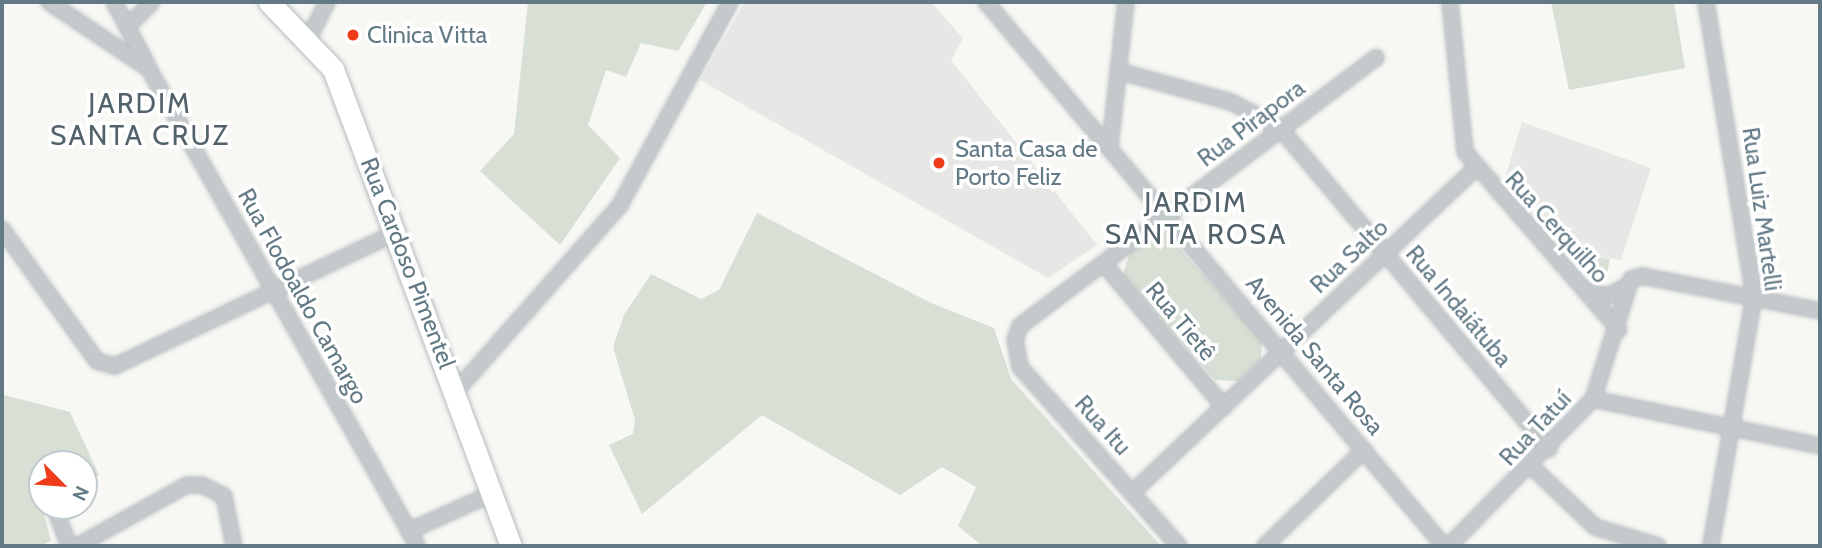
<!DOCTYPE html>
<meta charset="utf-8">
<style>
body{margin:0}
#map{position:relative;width:1822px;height:548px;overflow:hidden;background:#f7f7f3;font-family:Cabin,sans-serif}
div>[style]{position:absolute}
.built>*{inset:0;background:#e7e8e6}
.green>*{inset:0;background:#d8dfd4}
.roads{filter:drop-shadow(0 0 2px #b6bcc0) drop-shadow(0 0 2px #b6bcc0)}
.street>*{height:14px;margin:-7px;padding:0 7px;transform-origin:7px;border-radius:7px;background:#c4c9cb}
.secondary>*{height:21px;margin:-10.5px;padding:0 10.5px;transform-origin:10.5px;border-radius:10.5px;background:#fff}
.dots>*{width:19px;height:19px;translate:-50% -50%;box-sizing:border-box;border:4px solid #fff;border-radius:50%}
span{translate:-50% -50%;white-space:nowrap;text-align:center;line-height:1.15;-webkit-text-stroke:7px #fff;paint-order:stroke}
.poi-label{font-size:24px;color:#637a86}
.left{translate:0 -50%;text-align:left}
.street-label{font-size:24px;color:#637a86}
.quarter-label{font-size:28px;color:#52626b;letter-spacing:2px}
.frame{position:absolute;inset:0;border:4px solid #637a86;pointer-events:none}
.north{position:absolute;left:28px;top:450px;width:70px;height:70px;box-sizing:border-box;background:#fff;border:2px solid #c1cacf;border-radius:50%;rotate:115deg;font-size:19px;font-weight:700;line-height:28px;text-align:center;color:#637a86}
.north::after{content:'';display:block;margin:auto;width:24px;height:32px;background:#ef3c1b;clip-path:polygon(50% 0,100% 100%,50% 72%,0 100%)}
</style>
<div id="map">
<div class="built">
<div style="clip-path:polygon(745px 2px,931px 2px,963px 38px,951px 60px,1097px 245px,1048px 278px,700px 80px)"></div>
<div style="clip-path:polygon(1522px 122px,1651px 168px,1621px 260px,1569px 252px,1506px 175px)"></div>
</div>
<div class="green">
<div style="clip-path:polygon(528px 2px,707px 2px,678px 51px,641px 43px,626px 77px,606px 70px,588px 125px,620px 158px,560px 245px,480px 171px,514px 134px)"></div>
<div style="clip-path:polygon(1551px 2px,1674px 2px,1685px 68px,1569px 90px)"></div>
<div style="clip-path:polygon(757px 213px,931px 303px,994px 328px,1011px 379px,1161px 546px,982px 546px,958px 526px,976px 487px,942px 467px,900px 495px,762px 415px,642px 514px,609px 445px,633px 434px,635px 420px,613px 347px,624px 315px,651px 274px,701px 299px,719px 290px)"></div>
<div style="clip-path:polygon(1165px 232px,1262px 340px,1261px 359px,1238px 381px,1215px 380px,1123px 275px,1131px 248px)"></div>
<div style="clip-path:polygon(1569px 252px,1610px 259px,1607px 273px,1588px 275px)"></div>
<div style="clip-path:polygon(2px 389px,4px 395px,70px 412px,99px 475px,84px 485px,84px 464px,42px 464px,42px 506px,51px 541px,40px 546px,2px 546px)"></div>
</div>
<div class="roads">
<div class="street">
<div style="left:49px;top:2px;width:120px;rotate:33.8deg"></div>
<div style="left:149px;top:69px;width:546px;rotate:60.62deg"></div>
<div style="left:114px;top:2px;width:70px;rotate:62deg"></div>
<div style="left:986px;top:2px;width:711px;rotate:49.91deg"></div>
<div style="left:1450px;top:2px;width:151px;rotate:84.3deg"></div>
<div style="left:1465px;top:152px;width:235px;rotate:49.1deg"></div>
<div style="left:1706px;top:2px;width:298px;rotate:80.7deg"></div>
<div style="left:1754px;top:296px;width:254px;rotate:99.8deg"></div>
<div style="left:127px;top:27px;width:35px;rotate:-45deg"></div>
<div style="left:307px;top:42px;width:45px;rotate:-63.4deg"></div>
<div style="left:1118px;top:71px;width:117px;rotate:15.3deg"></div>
<div style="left:1231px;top:102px;width:55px;rotate:28deg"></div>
<div style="left:1280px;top:128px;width:419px;rotate:50deg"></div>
<div style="left:1110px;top:146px;width:145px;rotate:-83.7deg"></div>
<div style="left:2px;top:229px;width:163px;rotate:54.3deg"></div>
<div style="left:97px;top:361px;width:19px;rotate:16deg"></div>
<div style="left:115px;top:366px;width:310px;rotate:-25.4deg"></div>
<div style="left:1104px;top:264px;width:187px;rotate:50deg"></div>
<div style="left:1586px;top:291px;width:23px;rotate:13deg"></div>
<div style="left:1608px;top:296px;width:21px;rotate:-28deg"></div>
<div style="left:458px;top:389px;width:245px;rotate:-48.6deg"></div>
<div style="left:620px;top:205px;width:231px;rotate:-61.5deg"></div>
<div style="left:1593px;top:399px;width:232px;rotate:11.7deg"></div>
<div style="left:1531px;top:466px;width:88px;rotate:43.6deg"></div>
<div style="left:1595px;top:527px;width:66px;rotate:16.8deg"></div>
<div style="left:1133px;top:492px;width:470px;rotate:-43.4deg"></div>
<div style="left:54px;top:506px;width:43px;rotate:69.4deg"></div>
<div style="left:409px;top:531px;width:92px;rotate:-24.3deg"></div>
<div style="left:77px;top:546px;width:126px;rotate:-29deg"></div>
<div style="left:187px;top:485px;width:15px"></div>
<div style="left:202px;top:485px;width:25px;rotate:27deg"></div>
<div style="left:224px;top:496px;width:51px;rotate:78.7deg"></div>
<div style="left:1179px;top:546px;width:239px;rotate:-131.6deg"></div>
<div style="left:1020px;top:367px;width:27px;rotate:-100deg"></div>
<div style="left:1015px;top:340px;width:15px;rotate:-70deg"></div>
<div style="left:1020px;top:326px;width:446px;rotate:-37deg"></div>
<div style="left:1265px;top:546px;width:138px;rotate:-44.1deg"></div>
<div style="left:1449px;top:546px;width:206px;rotate:-45.6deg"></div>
<div style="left:1593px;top:399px;width:126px;rotate:-72.4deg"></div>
<div style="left:1631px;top:279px;width:11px;rotate:-15deg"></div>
<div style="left:1642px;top:276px;width:181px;rotate:11.1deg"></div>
</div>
<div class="secondary">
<div style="left:269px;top:2px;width:93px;rotate:46.3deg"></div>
<div style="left:333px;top:69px;width:509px;rotate:69.54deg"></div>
</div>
</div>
<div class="dots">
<div style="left:353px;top:35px;background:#ef3c1b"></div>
<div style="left:939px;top:163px;background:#ef3c1b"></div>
</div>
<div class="poi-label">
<span class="left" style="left:367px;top:35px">Clinica Vitta</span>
<span class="left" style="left:955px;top:163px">Santa Casa de<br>Porto Feliz</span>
</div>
<div class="street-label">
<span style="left:1251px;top:123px;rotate:-37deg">Rua Pirapora</span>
<span style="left:1762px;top:209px;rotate:82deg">Rua Luiz Martelli</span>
<span style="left:1557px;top:227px;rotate:48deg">Rua Cerquilho</span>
<span style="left:1349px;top:256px;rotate:-43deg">Rua Salto</span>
<span style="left:408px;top:263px;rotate:69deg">Rua Cardoso Pimentel</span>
<span style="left:303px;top:296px;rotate:61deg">Rua Flodoaldo Camargo</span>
<span style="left:1459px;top:306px;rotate:50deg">Rua Indaiátuba</span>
<span style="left:1181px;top:321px;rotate:50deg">Rua Tietê</span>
<span style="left:1315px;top:355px;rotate:50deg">Avenida Santa Rosa</span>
<span style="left:1103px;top:425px;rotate:48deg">Rua Itu</span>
<span style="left:1535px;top:428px;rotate:-47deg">Rua Tatuí</span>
</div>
<div class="quarter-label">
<span style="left:140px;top:119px">JARDIM<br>SANTA CRUZ</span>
<span style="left:1196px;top:218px">JARDIM<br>SANTA ROSA</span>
</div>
<div class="frame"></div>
<div class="north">N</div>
</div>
